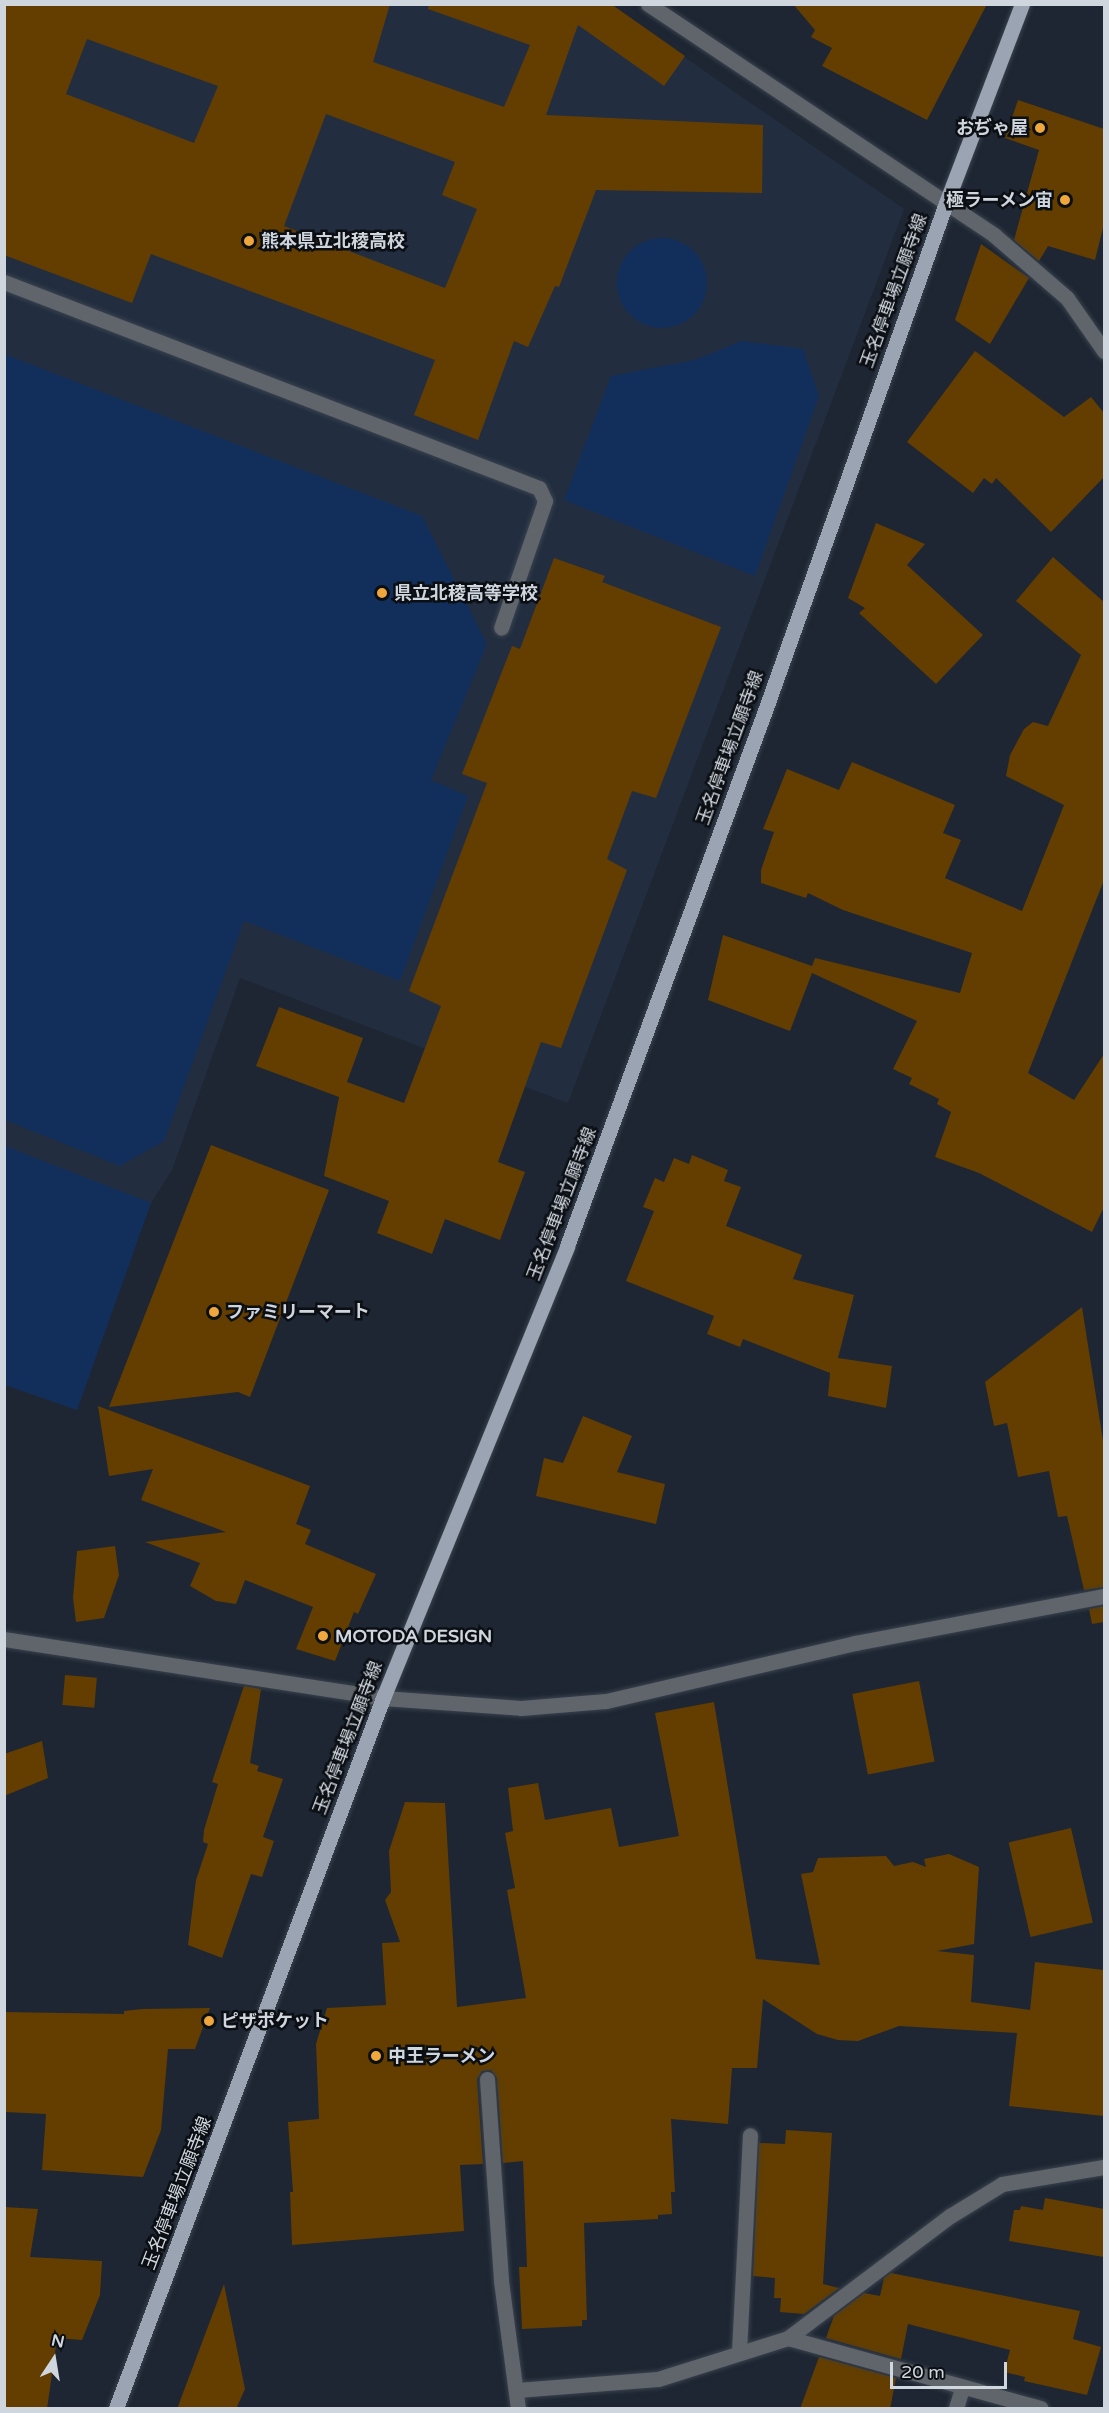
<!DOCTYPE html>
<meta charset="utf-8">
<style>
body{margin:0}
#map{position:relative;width:1109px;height:2413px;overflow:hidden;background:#1d2632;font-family:"Varela Round","Noto Sans JP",sans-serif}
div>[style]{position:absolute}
.built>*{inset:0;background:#222e40}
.green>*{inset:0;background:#122f5b}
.round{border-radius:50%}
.building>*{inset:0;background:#633e00;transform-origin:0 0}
.roads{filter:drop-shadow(0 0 2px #3a424e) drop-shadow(0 0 2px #3a424e)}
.minor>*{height:15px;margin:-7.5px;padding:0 7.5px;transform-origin:7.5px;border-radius:7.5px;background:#60656b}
.major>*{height:15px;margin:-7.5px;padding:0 7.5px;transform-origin:7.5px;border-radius:7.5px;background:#9ba4b2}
.dots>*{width:16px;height:16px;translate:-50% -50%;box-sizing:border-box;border:3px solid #0b0f14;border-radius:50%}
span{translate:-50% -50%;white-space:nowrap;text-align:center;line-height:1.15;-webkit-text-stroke:5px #0b0f14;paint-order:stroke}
.poi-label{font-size:18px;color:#d0d6de;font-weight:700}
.right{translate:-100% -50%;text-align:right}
.left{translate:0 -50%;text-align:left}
.street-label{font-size:18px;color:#d0d6de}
.frame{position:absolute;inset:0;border:6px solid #d0d6de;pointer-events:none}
.north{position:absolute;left:24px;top:2329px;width:60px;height:60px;-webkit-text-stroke:4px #0b0f14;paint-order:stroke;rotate:12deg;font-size:16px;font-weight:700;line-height:24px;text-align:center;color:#d0d6de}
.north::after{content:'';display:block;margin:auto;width:21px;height:27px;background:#d0d6de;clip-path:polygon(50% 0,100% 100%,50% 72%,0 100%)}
.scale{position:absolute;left:890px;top:2362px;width:117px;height:27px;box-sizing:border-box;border:3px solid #d0d6de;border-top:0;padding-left:8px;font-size:18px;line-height:21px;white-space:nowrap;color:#d0d6de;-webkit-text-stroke:4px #0b0f14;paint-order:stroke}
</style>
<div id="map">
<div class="built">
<div style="clip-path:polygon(5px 5px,609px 5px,904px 209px,568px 1103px,240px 978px,172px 1170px,151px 1203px,77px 1410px,5px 1385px)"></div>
</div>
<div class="green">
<div class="round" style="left:617px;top:238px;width:90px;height:90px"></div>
<div style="clip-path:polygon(742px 341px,803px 349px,819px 396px,755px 576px,564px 500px,611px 376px,695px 360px)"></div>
<div style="clip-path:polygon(4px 354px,422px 516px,487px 644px,431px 780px,468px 796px,400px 981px,244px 921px,164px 1141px,120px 1166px,5px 1120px)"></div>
<div style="clip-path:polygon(5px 1146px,151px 1203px,77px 1410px,5px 1385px)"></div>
</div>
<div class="building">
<div style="clip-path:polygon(evenodd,4px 4px,390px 4px,373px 62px,504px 107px,530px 45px,428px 9px,429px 4px,611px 4px,685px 56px,664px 86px,578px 25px,546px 115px,763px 125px,762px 193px,596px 190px,559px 287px,555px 286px,528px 347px,514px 341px,478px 440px,414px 415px,435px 360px,151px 254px,132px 303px,4px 255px,4px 4px,87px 39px,218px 86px,194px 143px,66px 94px,87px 39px,4px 4px,326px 114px,455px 162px,442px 195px,477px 209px,445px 288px,284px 226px,326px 114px)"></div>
<div style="clip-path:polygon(793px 4px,987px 4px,927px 120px,822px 66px,832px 48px,811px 37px,815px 30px)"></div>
<div style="clip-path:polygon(1018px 100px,1104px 129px,1104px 224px,1095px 260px,1048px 246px,1039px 261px,1014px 240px,1039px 150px,1005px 138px)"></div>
<div style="clip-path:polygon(981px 244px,1029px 278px,990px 344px,955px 320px)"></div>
<div style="clip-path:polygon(975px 351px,1064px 417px,1091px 397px,1104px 413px,1104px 477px,1051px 532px,996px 478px,992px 484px,984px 478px,973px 493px,907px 442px)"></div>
<div style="clip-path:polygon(876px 523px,925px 544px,907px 565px,983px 635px,936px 684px,859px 613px,865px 608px,848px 598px)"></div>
<div style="clip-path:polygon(1053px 557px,1104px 602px,1104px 880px,1028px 1073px,1074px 1100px,1104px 1054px,1104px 1207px,1092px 1232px,979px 1173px,935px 1157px,951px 1112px,937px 1104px,939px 1099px,909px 1084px,912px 1078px,893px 1069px,917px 1021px,812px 973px,790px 1031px,708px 1000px,723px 935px,812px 966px,815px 958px,960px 993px,972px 953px,843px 910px,808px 893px,806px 898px,761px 883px,761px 870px,774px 832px,763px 829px,787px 769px,839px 790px,852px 762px,955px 805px,943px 833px,961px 840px,945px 878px,1022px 911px,1064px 805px,1006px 776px,1010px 755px,1024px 729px,1033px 722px,1048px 726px,1081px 655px,1016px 601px)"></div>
<div style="clip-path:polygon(554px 558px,605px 576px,602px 582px,721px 627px,656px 798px,632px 791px,607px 859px,627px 870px,561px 1048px,541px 1042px,498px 1162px,525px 1172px,500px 1240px,445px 1219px,432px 1254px,377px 1233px,389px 1201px,324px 1176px,339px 1097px,256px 1066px,279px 1007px,363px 1038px,347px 1082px,404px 1103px,441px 1006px,409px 991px,487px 783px,462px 774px,512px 646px,520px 649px)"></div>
<div style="clip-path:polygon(211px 1145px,329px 1190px,250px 1397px,238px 1392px,109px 1407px)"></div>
<div style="clip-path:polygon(692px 1155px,728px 1170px,724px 1181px,741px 1187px,726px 1226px,802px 1255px,793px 1279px,854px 1295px,838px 1358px,892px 1366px,886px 1408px,828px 1396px,830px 1373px,743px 1339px,740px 1347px,707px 1334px,714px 1316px,626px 1281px,654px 1211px,643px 1207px,655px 1178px,664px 1182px,674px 1158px,689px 1164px)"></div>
<div style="clip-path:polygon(1082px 1307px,1104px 1447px,1104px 1587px,1084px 1590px,1067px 1516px,1058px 1517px,1049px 1471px,1018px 1477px,1007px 1423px,994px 1426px,985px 1382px)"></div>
<div style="clip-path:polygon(98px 1406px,310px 1486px,296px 1524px,311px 1530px,305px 1544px,376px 1574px,358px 1614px,354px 1612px,335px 1661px,296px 1649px,313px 1607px,245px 1580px,236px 1604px,216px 1601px,190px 1586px,200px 1563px,145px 1542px,226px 1532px,141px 1500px,153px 1469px,109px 1476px)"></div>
<div style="clip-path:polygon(583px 1416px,632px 1436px,617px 1472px,665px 1484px,656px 1524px,536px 1496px,544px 1458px,563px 1463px)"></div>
<div style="clip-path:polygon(115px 1546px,119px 1575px,104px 1618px,76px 1622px,73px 1598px,77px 1551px)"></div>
<div style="clip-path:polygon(1104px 1606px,1104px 1622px,1092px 1624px,1089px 1609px)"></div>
<div style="left:65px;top:1675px;width:32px;height:30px;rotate:5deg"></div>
<div style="left:919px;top:1681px;width:82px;height:68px;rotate:79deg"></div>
<div style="clip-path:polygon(244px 1686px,261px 1689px,250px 1763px,259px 1766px,257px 1771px,283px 1779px,263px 1837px,274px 1841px,262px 1877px,251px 1874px,222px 1958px,188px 1945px,196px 1880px,208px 1844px,203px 1842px,204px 1830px,218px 1784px,212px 1782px)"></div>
<div style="clip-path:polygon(714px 1702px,756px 1959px,820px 1965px,801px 1874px,813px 1872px,818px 1858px,886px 1856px,894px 1866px,913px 1862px,926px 1867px,924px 1859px,949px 1854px,979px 1867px,974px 1944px,937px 1951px,974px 1955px,971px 2002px,1030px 2010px,1035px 1962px,1104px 1970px,1104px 2116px,1009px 2106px,1017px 2033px,899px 2026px,858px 2041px,838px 2040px,817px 2034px,763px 1999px,757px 2068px,732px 2068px,728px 2124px,671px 2119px,675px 2192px,671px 2192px,672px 2214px,658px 2215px,658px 2219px,584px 2223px,587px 2320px,582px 2320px,582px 2326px,522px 2329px,519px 2267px,527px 2267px,523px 2161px,503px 2163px,497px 2078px,491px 2070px,482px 2071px,477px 2079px,483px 2164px,460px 2165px,464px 2231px,292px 2245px,290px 2192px,293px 2192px,288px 2122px,319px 2119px,316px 2044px,327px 2008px,386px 2005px,382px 1943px,400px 1942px,385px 1900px,391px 1892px,389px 1851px,405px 1802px,445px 1803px,457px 2007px,526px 1998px,507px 1890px,515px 1888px,505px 1833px,513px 1831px,508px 1788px,538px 1783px,545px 1820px,611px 1808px,619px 1847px,679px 1836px,655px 1713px)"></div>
<div style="clip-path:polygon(42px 1741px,48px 1778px,4px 1796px,4px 1754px)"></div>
<div style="left:1071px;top:1828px;width:97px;height:64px;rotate:77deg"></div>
<div style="clip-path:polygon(210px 2008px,195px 2049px,168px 2049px,161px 2130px,143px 2177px,42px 2170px,46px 2114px,4px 2112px,4px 2012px,124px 2014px,124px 2011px,142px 2009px)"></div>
<div style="clip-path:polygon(786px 2130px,832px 2133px,823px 2284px,839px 2288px,804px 2314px,780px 2312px,781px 2298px,774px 2298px,775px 2278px,753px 2276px,759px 2143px,785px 2144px)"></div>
<div style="clip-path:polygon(1045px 2198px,1104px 2209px,1104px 2257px,1009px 2241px,1014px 2210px,1020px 2210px,1021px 2206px,1043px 2210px)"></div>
<div style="clip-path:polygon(4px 2207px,38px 2209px,30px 2257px,102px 2261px,100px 2295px,82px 2340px,57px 2338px,47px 2409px,4px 2409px)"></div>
<div style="clip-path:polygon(891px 2273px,1080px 2311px,1073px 2339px,1101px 2347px,1087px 2395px,1024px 2381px,1025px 2377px,1004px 2372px,1010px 2350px,908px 2324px,901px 2359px,826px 2338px,834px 2316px,864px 2293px,880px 2296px,884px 2278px)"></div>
<div style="clip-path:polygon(224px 2284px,245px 2389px,236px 2409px,177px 2409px)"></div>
<div style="clip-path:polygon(819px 2357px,896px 2378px,890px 2409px,800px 2409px)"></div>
</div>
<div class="roads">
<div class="minor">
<div style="left:648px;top:4px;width:416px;rotate:33.7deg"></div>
<div style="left:994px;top:235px;width:96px;rotate:40.8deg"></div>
<div style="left:1067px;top:298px;width:65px;rotate:55.1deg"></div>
<div style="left:4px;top:282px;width:573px;rotate:21.06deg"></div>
<div style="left:539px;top:488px;width:14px;rotate:65deg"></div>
<div style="left:545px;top:501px;width:134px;rotate:109.1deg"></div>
<div style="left:4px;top:1639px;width:384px;rotate:8.8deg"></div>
<div style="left:383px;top:1698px;width:138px;rotate:4.1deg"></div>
<div style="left:521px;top:1708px;width:85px;rotate:-4.7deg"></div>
<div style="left:606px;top:1701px;width:256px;rotate:-13.1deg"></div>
<div style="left:855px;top:1643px;width:253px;rotate:-10.7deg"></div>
<div style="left:487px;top:2079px;width:202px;rotate:86deg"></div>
<div style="left:501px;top:2281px;width:128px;rotate:82.4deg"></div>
<div style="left:788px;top:2338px;width:203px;rotate:-37deg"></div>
<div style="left:950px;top:2216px;width:61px;rotate:-31.6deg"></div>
<div style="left:1002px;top:2184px;width:103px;rotate:-9.5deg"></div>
<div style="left:739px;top:2352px;width:217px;rotate:-87.1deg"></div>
<div style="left:517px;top:2390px;width:141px;rotate:-4.5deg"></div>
<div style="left:658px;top:2379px;width:136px;rotate:-17.5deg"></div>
<div style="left:788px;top:2338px;width:262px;rotate:15.5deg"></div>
<div style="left:956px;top:2408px;width:21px;rotate:-73deg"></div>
</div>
<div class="major">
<div style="left:116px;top:2408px;width:759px;rotate:-69.39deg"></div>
<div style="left:383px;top:1698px;width:488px;rotate:-67.8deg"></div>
<div style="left:567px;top:1246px;width:574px;rotate:-69.7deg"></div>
<div style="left:766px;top:708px;width:536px;rotate:-70.38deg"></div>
<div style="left:946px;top:203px;width:213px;rotate:-69.1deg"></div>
</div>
</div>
<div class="dots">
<div style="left:1040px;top:128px;background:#efa73d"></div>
<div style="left:1065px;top:200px;background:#efa73d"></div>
<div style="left:249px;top:241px;background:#efa73d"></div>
<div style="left:382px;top:593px;background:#efa73d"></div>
<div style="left:214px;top:1312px;background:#efa73d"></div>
<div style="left:323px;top:1636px;background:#efa73d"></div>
<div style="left:209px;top:2021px;background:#efa73d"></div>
<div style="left:376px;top:2056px;background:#efa73d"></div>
</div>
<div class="poi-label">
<span class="right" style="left:1028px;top:128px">おぢゃ屋</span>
<span class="right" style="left:1053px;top:200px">極ラーメン宙</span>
<span class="left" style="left:261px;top:241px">熊本県立北稜高校</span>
<span class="left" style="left:394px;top:593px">県立北稜高等学校</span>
<span class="left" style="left:226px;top:1312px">ファミリーマート</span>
<span class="left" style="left:335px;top:1636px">MOTODA DESIGN</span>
<span class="left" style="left:221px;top:2021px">ピザポケット</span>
<span class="left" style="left:388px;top:2056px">中王ラーメン</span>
</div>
<div class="street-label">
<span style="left:894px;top:291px;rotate:-70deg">玉名停車場立願寺線</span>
<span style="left:730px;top:748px;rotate:-70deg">玉名停車場立願寺線</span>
<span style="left:562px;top:1204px;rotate:-69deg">玉名停車場立願寺線</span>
<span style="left:348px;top:1738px;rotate:-69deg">玉名停車場立願寺線</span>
<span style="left:177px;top:2193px;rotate:-69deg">玉名停車場立願寺線</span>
</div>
<div class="frame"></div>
<div class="north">N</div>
<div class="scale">20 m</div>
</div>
